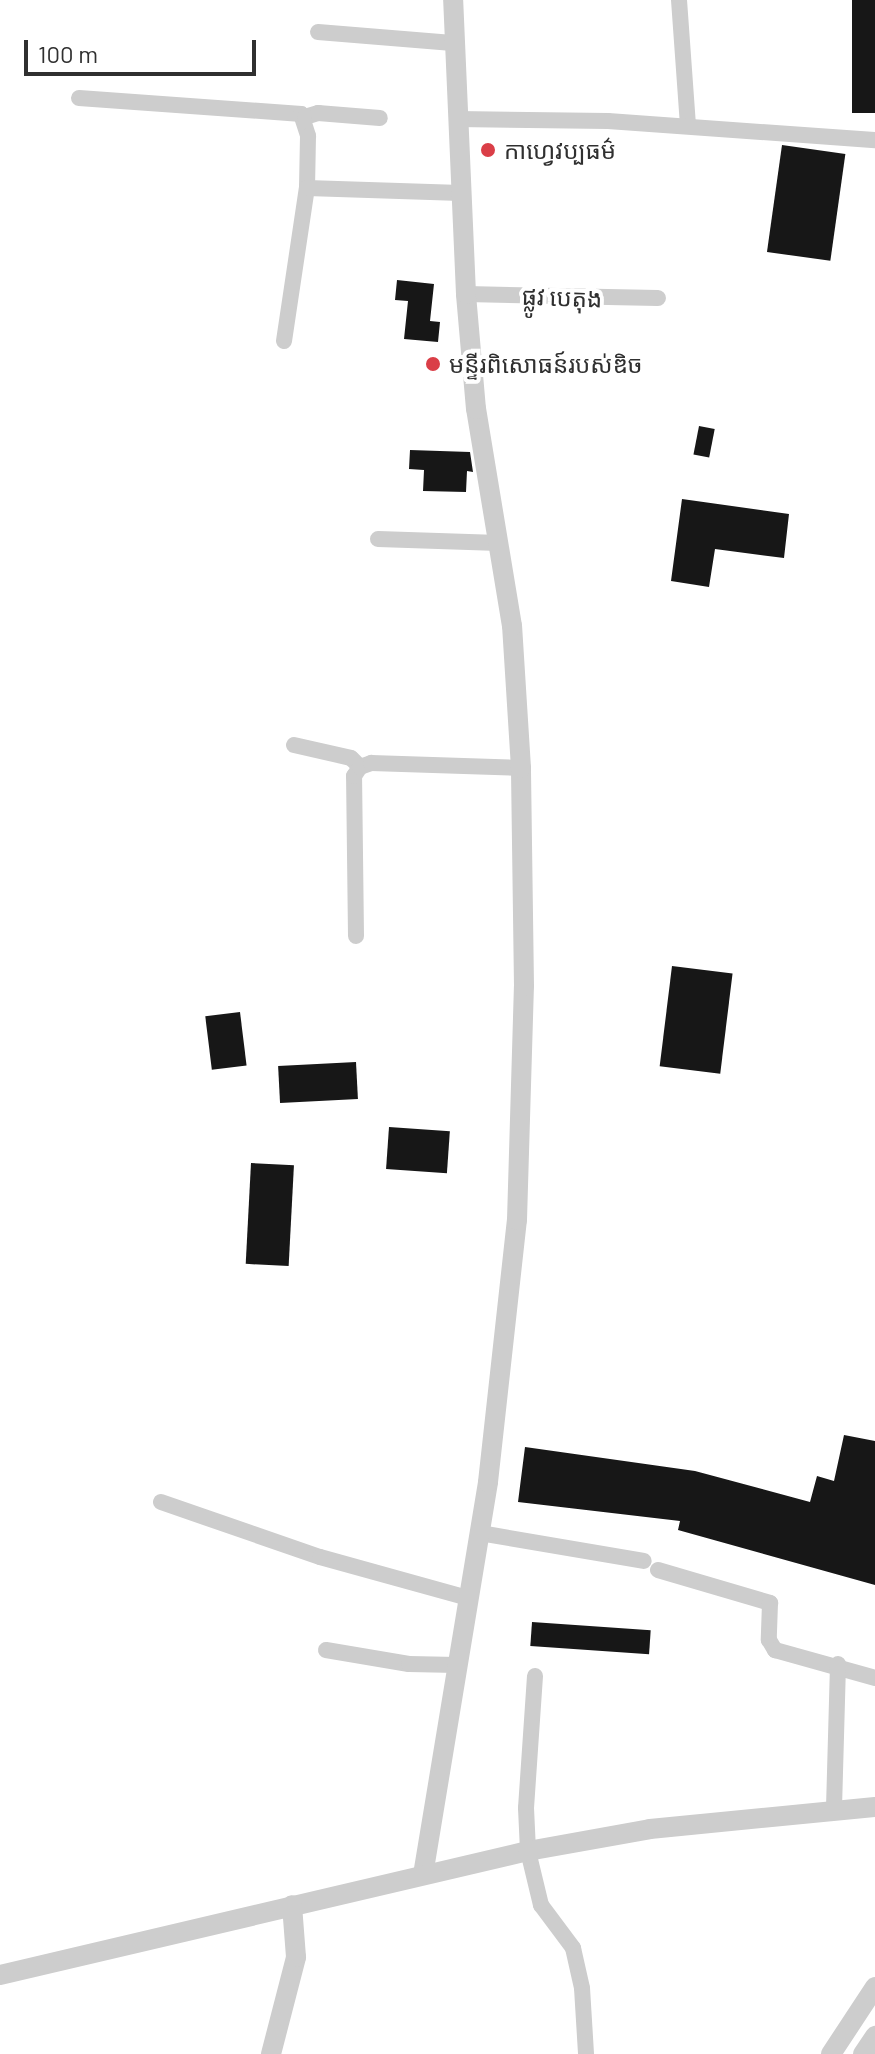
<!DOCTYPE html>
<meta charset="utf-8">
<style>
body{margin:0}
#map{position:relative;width:875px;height:2054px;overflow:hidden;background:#fff;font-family:Barlow,"Noto Sans Khmer",sans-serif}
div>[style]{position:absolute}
.building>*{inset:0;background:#171717;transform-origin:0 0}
.minor>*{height:16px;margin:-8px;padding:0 8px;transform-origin:8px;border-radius:8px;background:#cdcdcd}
.tertiary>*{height:20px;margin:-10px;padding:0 10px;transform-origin:10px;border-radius:10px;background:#cdcdcd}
.dots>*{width:22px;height:22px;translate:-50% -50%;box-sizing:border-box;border:4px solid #fff;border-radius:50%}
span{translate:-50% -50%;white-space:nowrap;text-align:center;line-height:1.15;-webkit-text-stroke:8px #fff;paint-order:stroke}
.poi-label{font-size:24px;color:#303030}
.left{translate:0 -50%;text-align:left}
.street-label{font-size:24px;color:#303030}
.scale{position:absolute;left:24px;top:40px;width:232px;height:36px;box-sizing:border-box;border:4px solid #303030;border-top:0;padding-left:10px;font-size:24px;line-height:28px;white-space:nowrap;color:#303030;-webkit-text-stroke:6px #fff;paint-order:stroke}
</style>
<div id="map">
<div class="building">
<div style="left:852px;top:0;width:23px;height:113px"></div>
<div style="left:782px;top:145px;width:64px;height:108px;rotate:8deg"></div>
<div style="clip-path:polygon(397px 280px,434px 284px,430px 321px,440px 322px,438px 342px,404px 339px,408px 301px,395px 300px)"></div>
<div style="left:699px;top:426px;width:16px;height:29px;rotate:11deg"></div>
<div style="clip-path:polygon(410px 450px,470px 452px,473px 472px,467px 471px,466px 492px,423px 491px,424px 470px,409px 469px)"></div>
<div style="clip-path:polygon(682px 499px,789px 514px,784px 558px,715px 549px,709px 587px,671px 581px)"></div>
<div style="left:672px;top:966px;width:61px;height:101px;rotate:7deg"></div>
<div style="left:240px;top:1012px;width:54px;height:35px;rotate:83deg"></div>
<div style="left:356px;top:1062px;width:37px;height:78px;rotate:87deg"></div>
<div style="left:389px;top:1127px;width:61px;height:42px;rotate:4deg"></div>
<div style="left:251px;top:1163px;width:43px;height:101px;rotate:3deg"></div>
<div style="clip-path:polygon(844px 1435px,875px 1441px,875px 1585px,678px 1530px,680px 1521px,518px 1502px,525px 1447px,695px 1471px,810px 1502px,817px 1476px,834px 1481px)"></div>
<div style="left:532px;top:1622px;width:119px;height:24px;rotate:4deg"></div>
</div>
<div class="minor">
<div style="left:679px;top:0;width:125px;rotate:85.9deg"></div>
<div style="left:318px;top:32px;width:135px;rotate:4.7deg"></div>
<div style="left:79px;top:98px;width:223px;rotate:4.1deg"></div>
<div style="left:301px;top:114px;width:23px;rotate:72deg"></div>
<div style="left:308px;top:136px;width:52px;rotate:91.1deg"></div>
<div style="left:305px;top:117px;width:14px;rotate:-17deg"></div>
<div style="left:318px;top:113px;width:62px;rotate:4.6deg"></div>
<div style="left:457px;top:119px;width:151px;rotate:0.8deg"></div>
<div style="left:608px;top:121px;width:268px;rotate:4.1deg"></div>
<div style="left:466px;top:294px;width:192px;rotate:1.2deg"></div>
<div style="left:284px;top:341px;width:155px;rotate:-81.5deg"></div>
<div style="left:307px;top:188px;width:154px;rotate:1.9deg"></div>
<div style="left:378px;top:539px;width:121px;rotate:1.9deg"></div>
<div style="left:294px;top:745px;width:58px;rotate:12.8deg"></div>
<div style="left:351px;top:758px;width:13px;rotate:45deg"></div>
<div style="left:356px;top:936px;width:160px;rotate:-90.7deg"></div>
<div style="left:354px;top:776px;width:11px;rotate:-56deg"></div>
<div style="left:360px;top:767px;width:12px;rotate:-20deg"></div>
<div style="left:371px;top:763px;width:150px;rotate:1.9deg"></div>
<div style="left:161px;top:1502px;width:168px;rotate:19.1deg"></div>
<div style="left:320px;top:1557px;width:154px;rotate:15.5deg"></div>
<div style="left:480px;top:1533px;width:166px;rotate:9.7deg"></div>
<div style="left:658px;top:1570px;width:117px;rotate:16.4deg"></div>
<div style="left:770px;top:1603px;width:37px;rotate:92deg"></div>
<div style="left:769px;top:1640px;width:12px;rotate:59deg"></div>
<div style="left:775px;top:1650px;width:104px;rotate:15.6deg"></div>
<div style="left:326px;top:1650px;width:84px;rotate:9.6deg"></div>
<div style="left:409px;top:1664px;width:48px;rotate:1.2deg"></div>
<div style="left:535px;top:1676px;width:132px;rotate:93.9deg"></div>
<div style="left:526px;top:1808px;width:43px;rotate:87.3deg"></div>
<div style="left:528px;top:1851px;width:56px;rotate:76.5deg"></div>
<div style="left:541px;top:1905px;width:54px;rotate:53.3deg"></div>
<div style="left:573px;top:1948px;width:41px;rotate:77.3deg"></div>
<div style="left:582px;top:1988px;width:66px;rotate:86.5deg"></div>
<div style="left:834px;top:1808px;width:144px;rotate:-88.4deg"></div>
</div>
<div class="tertiary">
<div style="left:423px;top:1875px;width:398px;rotate:-80.6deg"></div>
<div style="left:488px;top:1482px;width:264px;rotate:-83.7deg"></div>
<div style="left:517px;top:1220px;width:234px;rotate:-88.3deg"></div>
<div style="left:524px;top:986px;width:218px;rotate:-90.8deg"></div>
<div style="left:521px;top:768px;width:142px;rotate:-93.6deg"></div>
<div style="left:512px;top:626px;width:220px;rotate:-99.4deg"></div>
<div style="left:476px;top:409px;width:115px;rotate:-95deg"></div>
<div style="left:466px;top:294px;width:294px;rotate:-92.5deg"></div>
<div style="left:0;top:1975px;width:542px;rotate:-13.22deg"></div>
<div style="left:528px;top:1851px;width:124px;rotate:-10.2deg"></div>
<div style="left:650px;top:1829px;width:226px;rotate:-5.6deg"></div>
<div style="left:271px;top:2054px;width:100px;rotate:-75.5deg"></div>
<div style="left:296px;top:1957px;width:52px;rotate:-94.4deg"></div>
<div style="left:831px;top:2054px;width:80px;rotate:-56.7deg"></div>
<div style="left:863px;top:2054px;width:22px;rotate:-56deg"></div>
</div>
<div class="dots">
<div style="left:488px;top:150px;background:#da3e47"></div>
<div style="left:433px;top:364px;background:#da3e47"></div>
</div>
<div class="poi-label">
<span class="left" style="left:504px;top:150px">កាហ្វេវប្បធម៌</span>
<span class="left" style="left:449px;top:364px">មន្ទីរពិសោធន៍របស់ឌិច</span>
</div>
<div class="street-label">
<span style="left:562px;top:297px;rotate:2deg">ផ្លូវ បេតុង</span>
</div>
<div class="scale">100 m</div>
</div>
